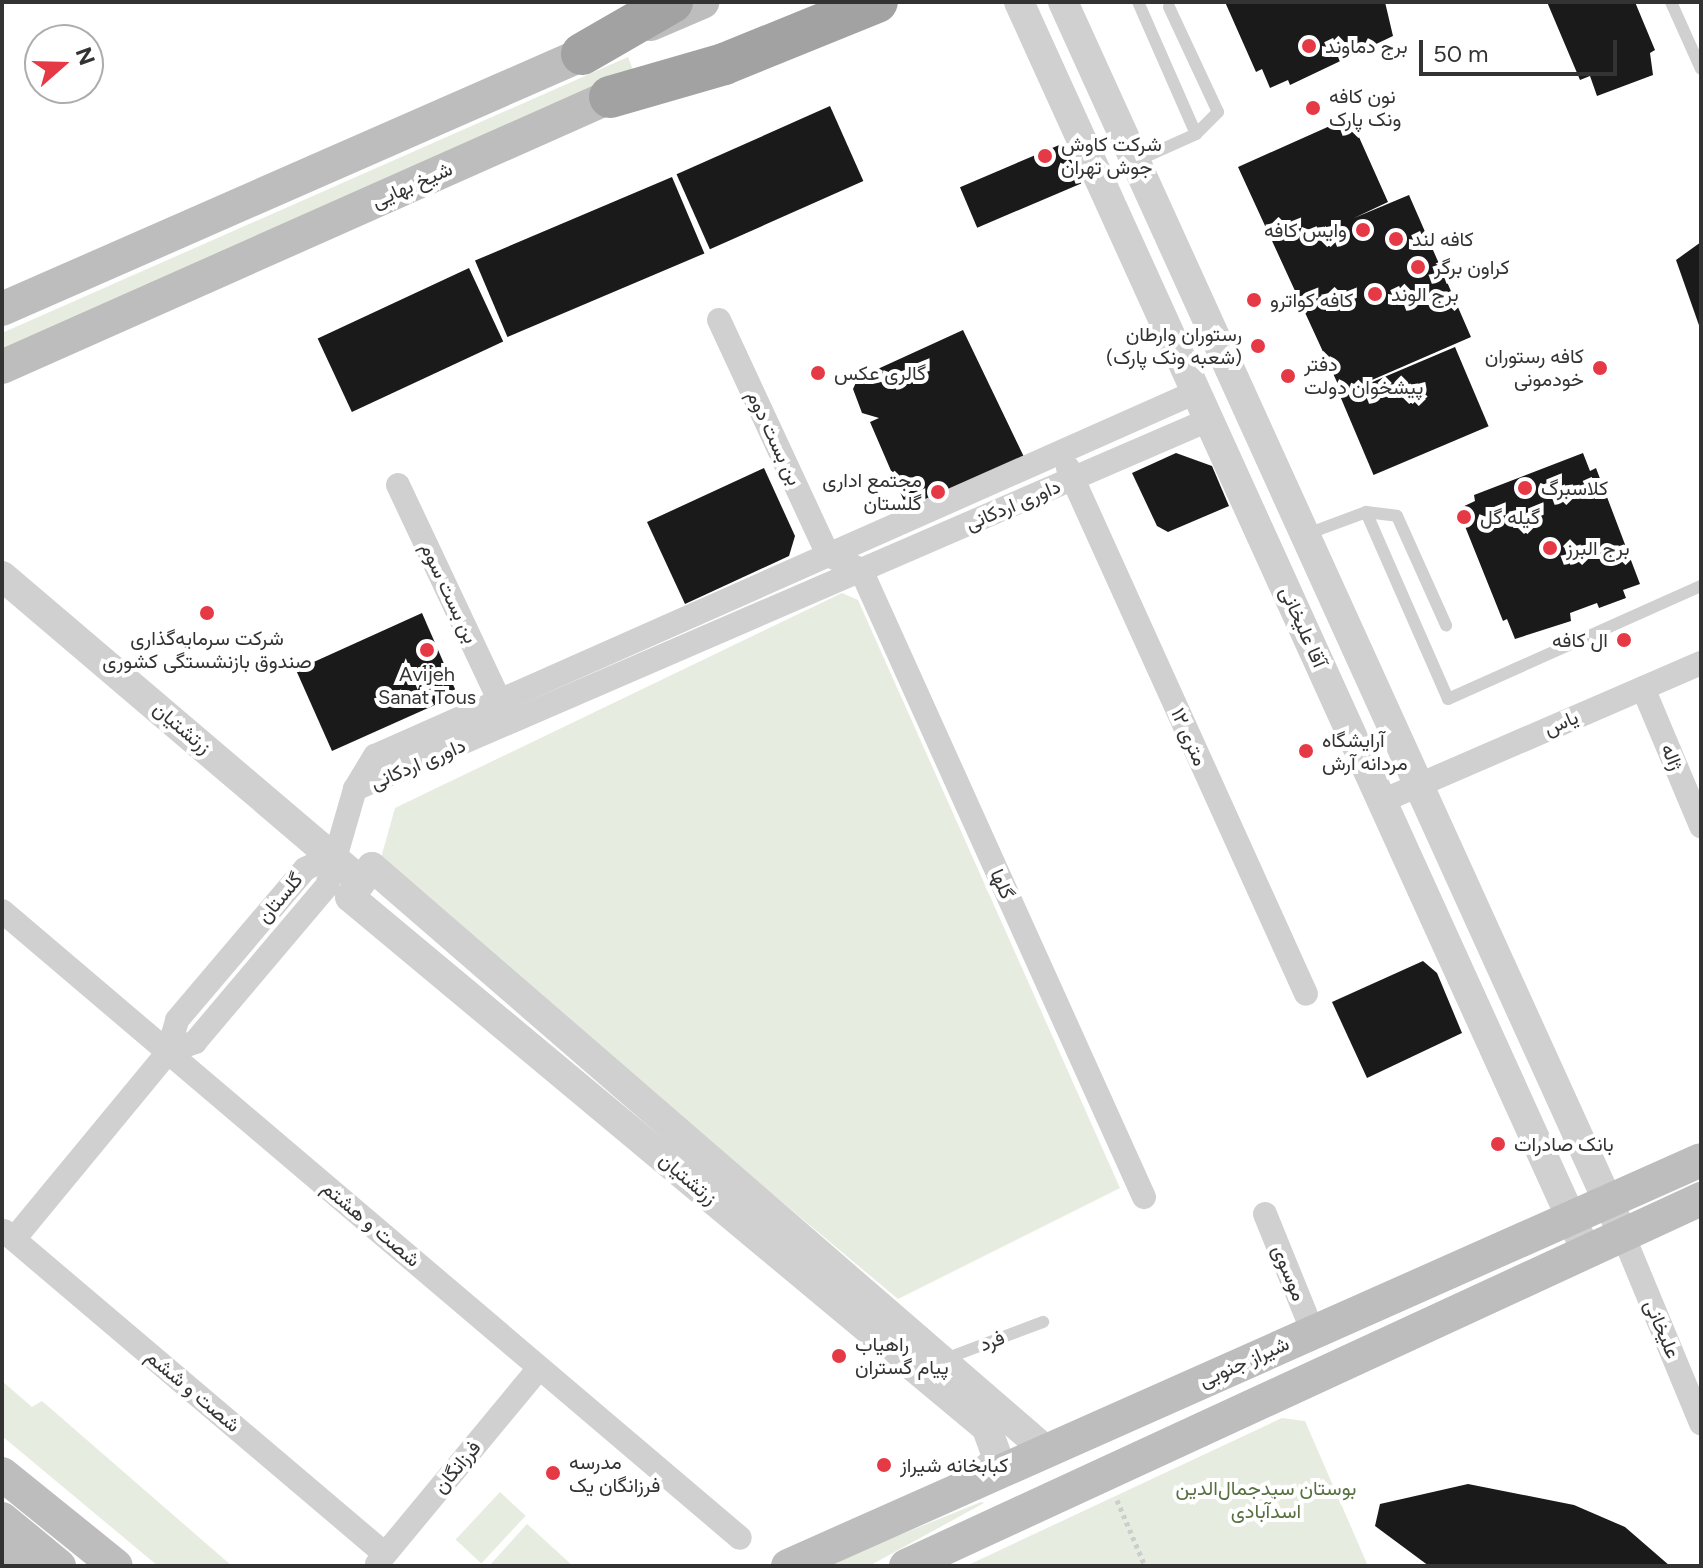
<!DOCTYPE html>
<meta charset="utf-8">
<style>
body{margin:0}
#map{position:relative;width:1703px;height:1568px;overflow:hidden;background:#fff;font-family:Figtree,Vazirmatn,sans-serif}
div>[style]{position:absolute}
.green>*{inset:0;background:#e6ecdf;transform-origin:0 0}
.building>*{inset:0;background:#1a1a1a;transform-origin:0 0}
.path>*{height:5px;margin-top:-2.5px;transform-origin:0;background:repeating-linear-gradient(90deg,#cdcdcd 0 4px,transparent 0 8px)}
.service>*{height:12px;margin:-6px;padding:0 6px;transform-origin:6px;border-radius:6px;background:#d0d0d0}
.minor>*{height:24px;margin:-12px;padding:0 12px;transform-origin:12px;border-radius:12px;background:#d0d0d0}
.tertiary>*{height:30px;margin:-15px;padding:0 15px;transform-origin:15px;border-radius:15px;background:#d0d0d0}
.secondary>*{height:34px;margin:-17px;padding:0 17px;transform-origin:17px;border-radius:17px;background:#bdbdbd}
.trunk>*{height:42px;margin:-21px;padding:0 21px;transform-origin:21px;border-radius:21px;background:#a2a2a2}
.dots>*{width:22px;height:22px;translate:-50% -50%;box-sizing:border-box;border:4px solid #fff;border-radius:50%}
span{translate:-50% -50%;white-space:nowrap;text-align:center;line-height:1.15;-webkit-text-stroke:8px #fff;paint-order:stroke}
.poi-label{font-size:20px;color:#333}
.left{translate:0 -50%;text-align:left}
.right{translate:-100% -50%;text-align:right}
.street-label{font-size:20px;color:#333}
.park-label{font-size:20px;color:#56703f}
.frame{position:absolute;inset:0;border:4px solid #333;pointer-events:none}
.north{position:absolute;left:24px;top:24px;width:80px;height:80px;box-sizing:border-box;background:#fff;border:2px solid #adadad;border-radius:50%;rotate:70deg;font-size:22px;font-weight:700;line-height:32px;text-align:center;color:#333}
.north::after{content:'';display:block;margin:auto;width:28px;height:36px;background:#e63946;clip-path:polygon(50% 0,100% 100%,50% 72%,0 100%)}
.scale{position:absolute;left:1419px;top:40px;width:198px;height:36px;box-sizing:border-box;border:4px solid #333;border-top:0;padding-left:10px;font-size:24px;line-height:28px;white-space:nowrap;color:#333;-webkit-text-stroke:6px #fff;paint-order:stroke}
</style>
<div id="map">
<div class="green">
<div style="clip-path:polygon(628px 57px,633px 70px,2px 357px,2px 333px)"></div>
<div style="clip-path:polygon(842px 593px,858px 600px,1120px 1188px,898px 1299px,379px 865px,395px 808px)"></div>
<div style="clip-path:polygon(2px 1381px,32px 1407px,42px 1401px,232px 1566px,158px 1566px,2px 1436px)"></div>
<div style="clip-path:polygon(1282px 1418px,1305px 1421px,1368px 1566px,966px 1566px)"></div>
<div style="left:500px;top:1492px;width:35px;height:65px;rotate:43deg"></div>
<div style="clip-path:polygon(984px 1503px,869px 1566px,823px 1566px,981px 1502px)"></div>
<div style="clip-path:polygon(527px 1524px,573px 1566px,489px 1566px)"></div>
</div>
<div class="building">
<div style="clip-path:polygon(1225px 2px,1385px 2px,1393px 36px,1290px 85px,1288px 80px,1270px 88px,1262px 69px,1256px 72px)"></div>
<div style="clip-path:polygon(1547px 2px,1635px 2px,1655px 50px,1650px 53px,1653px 75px,1597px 96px,1590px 76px,1580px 80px)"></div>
<div style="left:830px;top:106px;width:82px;height:168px;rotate:66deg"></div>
<div style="clip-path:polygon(1350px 117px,1388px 202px,1354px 218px,1409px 195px,1471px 337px,1342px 393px,1238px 167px)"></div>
<div style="left:1064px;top:143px;width:44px;height:113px;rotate:67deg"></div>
<div style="left:672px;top:177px;width:83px;height:214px;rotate:67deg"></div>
<div style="clip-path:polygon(1701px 242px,1701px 331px,1676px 260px)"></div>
<div style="left:469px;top:268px;width:81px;height:167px;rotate:65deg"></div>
<div style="clip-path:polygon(963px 330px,1024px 457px,907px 508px,870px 422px,879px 418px,862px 413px,853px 389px,858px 378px)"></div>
<div style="left:1455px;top:347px;width:86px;height:125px;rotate:67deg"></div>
<div style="clip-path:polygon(1176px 453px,1212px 466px,1229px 506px,1168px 532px,1157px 526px,1132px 473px)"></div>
<div style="clip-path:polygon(1583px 453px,1590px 471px,1596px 468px,1640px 584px,1623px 590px,1626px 598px,1599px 608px,1597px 603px,1570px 613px,1571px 621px,1515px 639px,1507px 619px,1503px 621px,1458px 509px,1475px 501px,1474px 495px)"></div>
<div style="clip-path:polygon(764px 468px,795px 536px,789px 556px,685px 604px,647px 522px)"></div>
<div style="clip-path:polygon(422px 613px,455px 689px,446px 700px,332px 751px,296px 670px)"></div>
<div style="clip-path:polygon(1423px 961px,1437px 973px,1462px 1033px,1367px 1078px,1332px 1002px)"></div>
<div style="clip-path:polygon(1468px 1484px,1574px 1505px,1625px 1527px,1670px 1566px,1429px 1566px,1375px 1526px,1380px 1504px)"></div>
</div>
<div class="path">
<div style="left:1117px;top:1500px;width:72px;rotate:67deg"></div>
</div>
<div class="service">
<div style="left:1671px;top:2px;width:73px;rotate:65.9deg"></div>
<div style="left:1169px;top:7px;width:116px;rotate:65deg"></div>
<div style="left:1218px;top:112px;width:31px;rotate:135deg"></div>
<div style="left:1136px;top:161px;width:66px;rotate:-24.2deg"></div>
<div style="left:1196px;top:134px;width:144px;rotate:-113.7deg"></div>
<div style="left:1366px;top:512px;width:31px;rotate:7deg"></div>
<div style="left:1397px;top:516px;width:120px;rotate:65.8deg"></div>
<div style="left:1307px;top:534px;width:63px;rotate:-20.4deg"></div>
<div style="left:1366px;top:512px;width:204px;rotate:66.3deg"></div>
<div style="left:1448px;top:699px;width:277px;rotate:-24.1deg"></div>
<div style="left:945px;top:1359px;width:105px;rotate:-20.7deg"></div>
</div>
<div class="minor">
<div style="left:719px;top:320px;width:259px;rotate:65.1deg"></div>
<div style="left:828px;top:555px;width:36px;rotate:24deg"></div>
<div style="left:861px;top:570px;width:688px;rotate:65.71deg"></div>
<div style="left:1068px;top:468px;width:577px;rotate:65.65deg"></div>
<div style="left:398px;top:485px;width:253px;rotate:64.8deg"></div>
<div style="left:1643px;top:688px;width:150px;rotate:67.2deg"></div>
<div style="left:355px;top:789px;width:929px;rotate:-23.39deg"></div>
<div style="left:1382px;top:801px;width:348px;rotate:-23.4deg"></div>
<div style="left:2px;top:911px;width:968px;rotate:40.35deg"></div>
<div style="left:168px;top:1052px;width:29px;rotate:-20deg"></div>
<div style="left:195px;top:1042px;width:204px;rotate:-49.8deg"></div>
<div style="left:327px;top:886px;width:101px;rotate:-73.9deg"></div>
<div style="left:355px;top:789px;width:39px;rotate:-59deg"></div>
<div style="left:375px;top:756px;width:898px;rotate:-23.91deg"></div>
<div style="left:1265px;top:1214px;width:127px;rotate:67.9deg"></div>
<div style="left:4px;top:1231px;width:499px;rotate:40.3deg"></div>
<div style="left:1623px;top:1235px;width:204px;rotate:67.5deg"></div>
<div style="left:14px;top:1239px;width:242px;rotate:-50.5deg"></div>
<div style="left:168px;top:1052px;width:33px;rotate:-74deg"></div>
<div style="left:177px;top:1020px;width:198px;rotate:-49.7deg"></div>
<div style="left:305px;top:869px;width:32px;rotate:-26deg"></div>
<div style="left:377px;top:1564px;width:254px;rotate:-50.4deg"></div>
</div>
<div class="tertiary">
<div style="left:1019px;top:2px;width:1374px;rotate:65.58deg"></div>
<div style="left:1063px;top:2px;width:1354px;rotate:65.57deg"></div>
<div style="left:2px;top:576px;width:471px;rotate:40.4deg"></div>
<div style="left:971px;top:1483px;width:36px;rotate:-42deg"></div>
<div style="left:998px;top:1459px;width:33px;rotate:-110deg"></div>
<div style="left:987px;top:1428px;width:829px;rotate:-140.19deg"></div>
<div style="left:350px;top:897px;width:37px;rotate:-54deg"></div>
<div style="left:372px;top:867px;width:889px;rotate:40.89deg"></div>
</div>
<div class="secondary">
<div style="left:651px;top:24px;width:56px;rotate:-23.3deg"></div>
<div style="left:2px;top:309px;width:660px;rotate:-23.69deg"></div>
<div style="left:2px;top:367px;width:692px;rotate:-23.97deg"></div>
<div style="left:2px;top:1474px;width:146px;rotate:38.9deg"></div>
<div style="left:2px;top:1519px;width:74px;rotate:39.5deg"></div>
<div style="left:2px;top:1554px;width:18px;rotate:41deg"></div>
<div style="left:788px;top:1566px;width:999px;rotate:-23.97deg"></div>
<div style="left:906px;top:1566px;width:876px;rotate:-24.78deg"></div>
</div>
<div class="trunk">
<div style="left:582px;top:54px;width:104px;rotate:-30deg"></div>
<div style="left:610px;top:97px;width:119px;rotate:-16.1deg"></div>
<div style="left:724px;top:64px;width:165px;rotate:-22.1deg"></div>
</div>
<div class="dots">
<div style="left:1309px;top:46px;background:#e63946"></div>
<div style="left:1313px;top:108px;background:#e63946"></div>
<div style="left:1045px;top:156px;background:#e63946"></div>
<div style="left:1363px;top:230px;background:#e63946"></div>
<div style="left:1396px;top:239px;background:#e63946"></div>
<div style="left:1418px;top:267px;background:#e63946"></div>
<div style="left:1375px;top:294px;background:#e63946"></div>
<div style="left:1254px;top:300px;background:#e63946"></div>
<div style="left:1258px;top:346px;background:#e63946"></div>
<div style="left:1600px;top:368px;background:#e63946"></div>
<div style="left:818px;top:373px;background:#e63946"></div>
<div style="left:1288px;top:376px;background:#e63946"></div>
<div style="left:1525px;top:488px;background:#e63946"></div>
<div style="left:938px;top:492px;background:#e63946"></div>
<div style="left:1464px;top:517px;background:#e63946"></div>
<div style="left:1550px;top:548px;background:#e63946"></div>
<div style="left:207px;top:613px;background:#e63946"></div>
<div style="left:1624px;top:640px;background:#e63946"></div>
<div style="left:427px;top:650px;background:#e63946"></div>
<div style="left:1306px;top:751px;background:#e63946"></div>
<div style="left:1498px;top:1144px;background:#e63946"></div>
<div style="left:839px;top:1356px;background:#e63946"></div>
<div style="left:884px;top:1465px;background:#e63946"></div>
<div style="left:553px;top:1473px;background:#e63946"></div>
</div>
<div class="poi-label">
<span class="left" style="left:1325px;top:46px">برج دماوند</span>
<span class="left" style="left:1329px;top:108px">نون کافه<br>ونک پارک</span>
<span class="left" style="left:1061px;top:156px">شرکت کاوش<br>جوش تهران</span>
<span class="right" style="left:1347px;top:230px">وایس کافه</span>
<span class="left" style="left:1412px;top:239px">کافه لند</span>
<span class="left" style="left:1434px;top:267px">کراون برگر</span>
<span class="left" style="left:1391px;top:294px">برج الوند</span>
<span class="left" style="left:1270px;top:300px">کافه کواترو</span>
<span class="right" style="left:1242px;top:346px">رستوران وارطان<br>(شعبه ونک پارک)</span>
<span class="right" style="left:1584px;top:368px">کافه رستوران<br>خودمونی</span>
<span class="left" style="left:1304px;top:376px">دفتر<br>پیشخوان دولت</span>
<span class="left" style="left:834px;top:373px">گالری عکس</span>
<span class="right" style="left:922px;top:492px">مجتمع اداری<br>گلستان</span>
<span class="left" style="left:1541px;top:488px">کلاسبرگ</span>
<span class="left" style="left:1480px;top:517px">گیله گل</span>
<span class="left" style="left:1566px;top:548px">برج البرز</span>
<span style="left:207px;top:650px">شرکت سرمایه‌گذاری<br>صندوق بازنشستگی کشوری</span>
<span class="right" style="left:1608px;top:640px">ال کافه</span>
<span style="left:427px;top:686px">Avijeh<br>Sanat Tous</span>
<span class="left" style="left:1322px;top:752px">آرایشگاه<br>مردانه آرش</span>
<span class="left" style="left:1514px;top:1144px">بانک صادرات</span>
<span class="left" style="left:855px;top:1356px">راهیاب<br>پیام گستران</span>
<span class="left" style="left:569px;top:1474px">مدرسه<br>فرزانگان یک</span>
<span class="left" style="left:900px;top:1465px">کبابخانه شیراز</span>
</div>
<div class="street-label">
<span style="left:412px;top:185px;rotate:-24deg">شیخ بهایی</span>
<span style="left:774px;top:438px;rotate:65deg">بن بست دوم</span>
<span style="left:1013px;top:505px;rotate:-23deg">داوری اردکانی</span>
<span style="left:449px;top:593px;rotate:65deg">بن بست سوم</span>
<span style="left:1303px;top:627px;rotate:66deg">آقا علیخانی</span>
<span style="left:1561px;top:723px;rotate:-23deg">یاس</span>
<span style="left:182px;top:728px;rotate:40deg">زرتشتیان</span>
<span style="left:1189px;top:737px;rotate:66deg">۱۲ متری</span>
<span style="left:1672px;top:757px;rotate:67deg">ژاله</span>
<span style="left:418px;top:764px;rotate:-23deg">داوری اردکانی</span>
<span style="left:1002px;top:884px;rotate:66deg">گلها</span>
<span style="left:280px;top:898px;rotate:-50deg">گلستان</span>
<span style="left:688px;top:1179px;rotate:40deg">زرتشتیان</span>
<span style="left:371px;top:1224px;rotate:40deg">شصت و هشتم</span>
<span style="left:1289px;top:1273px;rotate:68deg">موسوی</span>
<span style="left:1662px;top:1329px;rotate:67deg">علیخانی</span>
<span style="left:992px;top:1341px;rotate:-21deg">فرد</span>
<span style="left:1244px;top:1362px;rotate:-24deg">شیراز جنوبی</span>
<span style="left:193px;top:1391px;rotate:40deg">شصت و ششم</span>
<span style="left:457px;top:1467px;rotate:-50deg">فرزانگان</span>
</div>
<div class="park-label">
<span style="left:1266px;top:1500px">بوستان سیدجمال‌الدین<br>اسدآبادی</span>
</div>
<div class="frame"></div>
<div class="north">N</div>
<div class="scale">50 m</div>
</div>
